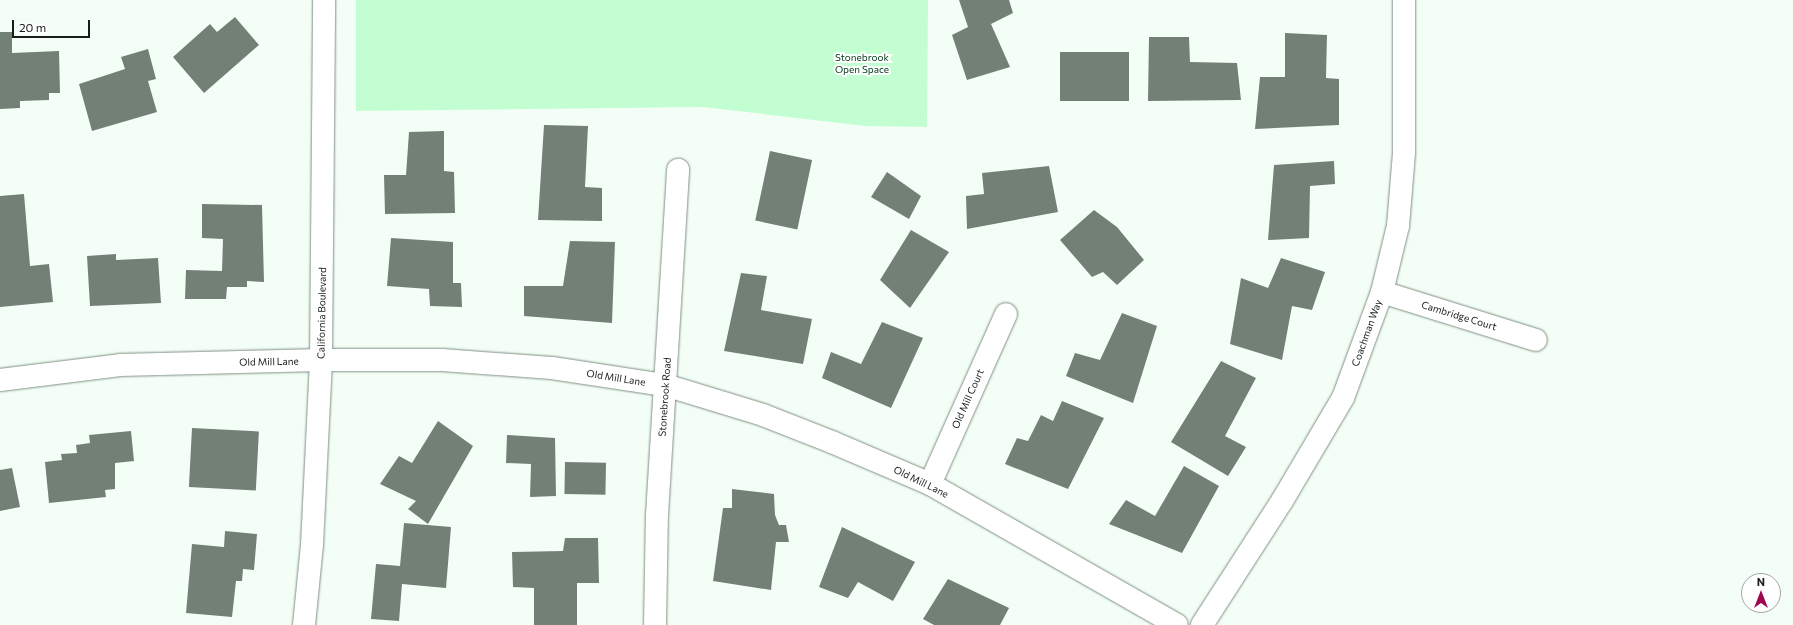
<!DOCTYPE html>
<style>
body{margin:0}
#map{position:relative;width:1793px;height:625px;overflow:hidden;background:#f3fff6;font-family:Commissioner,sans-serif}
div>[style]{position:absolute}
.green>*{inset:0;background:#c3fed3}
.building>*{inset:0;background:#738076;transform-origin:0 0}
.roads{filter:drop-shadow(0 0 1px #818f84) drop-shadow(0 0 1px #818f84)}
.minor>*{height:22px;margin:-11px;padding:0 11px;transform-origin:11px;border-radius:11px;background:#fff}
span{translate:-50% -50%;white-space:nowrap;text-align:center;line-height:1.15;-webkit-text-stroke:4px #fff;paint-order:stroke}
.park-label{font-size:10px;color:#003719}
.street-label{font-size:10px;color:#181d19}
.north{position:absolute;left:1741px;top:573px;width:40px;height:40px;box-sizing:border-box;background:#fff;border:1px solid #a3a5a3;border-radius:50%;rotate:0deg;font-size:11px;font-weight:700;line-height:16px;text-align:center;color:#181d19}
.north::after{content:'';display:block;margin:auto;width:14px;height:18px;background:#9e064d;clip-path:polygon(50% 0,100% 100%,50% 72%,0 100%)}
.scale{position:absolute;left:12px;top:20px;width:78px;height:18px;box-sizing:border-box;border:2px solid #181d19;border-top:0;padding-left:5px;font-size:12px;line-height:14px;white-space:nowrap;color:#181d19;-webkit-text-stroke:3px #fff;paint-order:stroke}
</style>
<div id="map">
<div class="green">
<div style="clip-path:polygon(356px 0,928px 0,927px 127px,866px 126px,703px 107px,356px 111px)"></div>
</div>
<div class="building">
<div style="clip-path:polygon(959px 0,1009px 0,1013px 13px,991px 24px,1010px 67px,967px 80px,952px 35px,968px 27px)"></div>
<div style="clip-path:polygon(235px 17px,259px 45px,204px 93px,173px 57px,210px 24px,217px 32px)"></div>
<div style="clip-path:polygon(0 32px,12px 32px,12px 53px,59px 51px,60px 93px,49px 93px,49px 100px,20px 101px,20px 108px,0 109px)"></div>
<div style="clip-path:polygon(1285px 33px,1327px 35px,1326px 78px,1339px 79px,1339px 125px,1255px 129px,1260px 77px,1285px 77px)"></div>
<div style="clip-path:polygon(1149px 37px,1189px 37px,1190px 62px,1237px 63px,1241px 100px,1148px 101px)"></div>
<div style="clip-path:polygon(148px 49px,156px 79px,148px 81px,157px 112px,92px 131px,79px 84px,125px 69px,121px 57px)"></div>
<div style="left:1060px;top:52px;width:69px;height:49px"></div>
<div style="clip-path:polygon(544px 125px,588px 126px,585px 187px,602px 188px,602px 221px,538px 220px)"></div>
<div style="clip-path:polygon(444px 131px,444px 171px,454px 172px,455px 213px,385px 214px,384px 175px,406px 175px,409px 132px)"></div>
<div style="left:770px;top:151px;width:43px;height:71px;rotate:12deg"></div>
<div style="clip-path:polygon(1334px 161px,1335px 184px,1310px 186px,1309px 238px,1268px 240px,1274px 165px)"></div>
<div style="clip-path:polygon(1049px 166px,1058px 212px,967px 229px,966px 196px,984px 194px,982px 173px)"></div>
<div style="clip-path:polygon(887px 172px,921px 196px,909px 219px,871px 197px)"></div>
<div style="clip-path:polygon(24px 194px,30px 266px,49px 264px,53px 302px,0 307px,0 196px)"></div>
<div style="clip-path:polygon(202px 204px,262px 205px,264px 282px,247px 281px,247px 287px,227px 287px,226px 299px,185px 299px,186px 270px,222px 271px,223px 239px,202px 238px)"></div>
<div style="clip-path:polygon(1094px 210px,1117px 227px,1144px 260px,1117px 285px,1103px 272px,1092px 277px,1060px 240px)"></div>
<div style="clip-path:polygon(911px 230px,949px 252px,910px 308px,880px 280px)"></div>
<div style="clip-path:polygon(391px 238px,453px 242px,453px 283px,461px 283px,462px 307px,430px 306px,429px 289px,387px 286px)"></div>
<div style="clip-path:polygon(570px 241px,615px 242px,612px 323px,524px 316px,524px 286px,563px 286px)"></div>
<div style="clip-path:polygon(116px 254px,116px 260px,158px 258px,161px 303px,90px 306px,87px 256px)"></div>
<div style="clip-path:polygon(1281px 258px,1325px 272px,1312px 310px,1292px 306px,1282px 360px,1230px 344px,1241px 278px,1268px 288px)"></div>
<div style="clip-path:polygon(741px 273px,767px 276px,761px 310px,812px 319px,803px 364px,724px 351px)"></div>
<div style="clip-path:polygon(1122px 313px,1157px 326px,1133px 403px,1066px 376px,1075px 353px,1100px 360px)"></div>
<div style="clip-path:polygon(882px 322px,923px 338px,891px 408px,822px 378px,831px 352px,861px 364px)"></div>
<div style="clip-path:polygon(1221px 361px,1256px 378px,1225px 436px,1246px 447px,1228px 476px,1171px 442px)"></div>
<div style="clip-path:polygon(1062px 401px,1104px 418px,1068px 489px,1005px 464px,1017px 438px,1028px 441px,1041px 415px,1053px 421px)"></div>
<div style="clip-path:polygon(438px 421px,473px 446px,428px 524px,408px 509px,416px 501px,380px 484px,399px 456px,412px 463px)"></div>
<div style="left:192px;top:428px;width:67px;height:59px;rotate:3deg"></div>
<div style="clip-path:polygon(131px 431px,134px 461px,115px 463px,115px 489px,105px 490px,106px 497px,49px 503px,45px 462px,62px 460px,61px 454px,77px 453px,76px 445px,90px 443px,89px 435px)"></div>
<div style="clip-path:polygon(507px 435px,555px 438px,556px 496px,530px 497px,531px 464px,506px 463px)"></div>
<div style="left:565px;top:462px;width:41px;height:32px;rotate:1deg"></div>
<div style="clip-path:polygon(1184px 466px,1219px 486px,1182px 553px,1109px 524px,1126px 500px,1155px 516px)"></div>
<div style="clip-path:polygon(12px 468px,20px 507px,0 511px,0 470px)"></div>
<div style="clip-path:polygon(732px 489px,774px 494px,775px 515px,779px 525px,786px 525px,789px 542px,776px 542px,771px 590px,713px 581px,723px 508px,732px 508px)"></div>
<div style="clip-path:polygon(404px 523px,451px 527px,446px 588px,402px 584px,399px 621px,371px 619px,376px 564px,400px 566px)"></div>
<div style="clip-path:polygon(842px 527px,915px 562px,893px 601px,858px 582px,848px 598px,819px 587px)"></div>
<div style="clip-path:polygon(225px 531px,257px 534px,254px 570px,243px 569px,242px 581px,236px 581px,232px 617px,186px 613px,192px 544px,224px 547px)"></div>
<div style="clip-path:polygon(565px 538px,598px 538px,599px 583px,577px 583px,577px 625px,534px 625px,534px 588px,513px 587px,512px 552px,563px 551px)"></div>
<div style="clip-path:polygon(948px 579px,1009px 608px,1000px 625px,934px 625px,923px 619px)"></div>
</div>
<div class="roads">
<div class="minor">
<div style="left:1382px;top:292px;width:161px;rotate:17.3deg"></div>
<div style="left:0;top:380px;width:121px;rotate:-7.1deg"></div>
<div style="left:120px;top:365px;width:201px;rotate:-1.4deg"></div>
<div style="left:321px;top:360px;width:121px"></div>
<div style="left:442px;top:360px;width:110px;rotate:4.2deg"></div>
<div style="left:552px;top:368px;width:114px;rotate:8.6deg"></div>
<div style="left:665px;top:385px;width:102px;rotate:17deg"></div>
<div style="left:763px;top:415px;width:76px;rotate:21.5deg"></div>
<div style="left:834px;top:443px;width:104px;rotate:23.1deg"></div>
<div style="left:930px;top:484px;width:284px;rotate:29.7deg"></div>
<div style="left:930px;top:484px;width:186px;rotate:-65.9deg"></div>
<div style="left:304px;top:625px;width:80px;rotate:-84.3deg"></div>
<div style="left:312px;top:545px;width:185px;rotate:-87.2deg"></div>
<div style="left:321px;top:360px;width:360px;rotate:-89.5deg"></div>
<div style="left:655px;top:625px;width:110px;rotate:-89deg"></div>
<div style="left:657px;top:515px;width:346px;rotate:-86.5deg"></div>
<div style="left:1202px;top:625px;width:148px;rotate:-57.2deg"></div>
<div style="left:1282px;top:501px;width:120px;rotate:-59.4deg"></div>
<div style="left:1343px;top:398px;width:113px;rotate:-69.8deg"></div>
<div style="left:1382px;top:292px;width:68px;rotate:-76.4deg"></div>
<div style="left:1398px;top:226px;width:73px;rotate:-85.3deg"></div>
<div style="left:1404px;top:153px;width:153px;rotate:-90deg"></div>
</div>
</div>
<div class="park-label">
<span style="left:862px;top:63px">Stonebrook<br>Open Space</span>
</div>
<div class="street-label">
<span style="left:322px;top:313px;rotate:-89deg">California Boulevard</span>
<span style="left:1459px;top:316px;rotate:17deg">Cambridge Court</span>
<span style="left:1367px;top:333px;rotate:-70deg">Coachman Way</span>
<span style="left:269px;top:362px;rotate:-1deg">Old Mill Lane</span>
<span style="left:616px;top:378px;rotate:9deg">Old Mill Lane</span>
<span style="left:665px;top:397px;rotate:-86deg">Stonebrook Road</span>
<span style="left:968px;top:399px;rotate:-66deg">Old Mill Court</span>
<span style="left:921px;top:482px;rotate:26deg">Old Mill Lane</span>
</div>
<div class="north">N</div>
<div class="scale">20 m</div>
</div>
